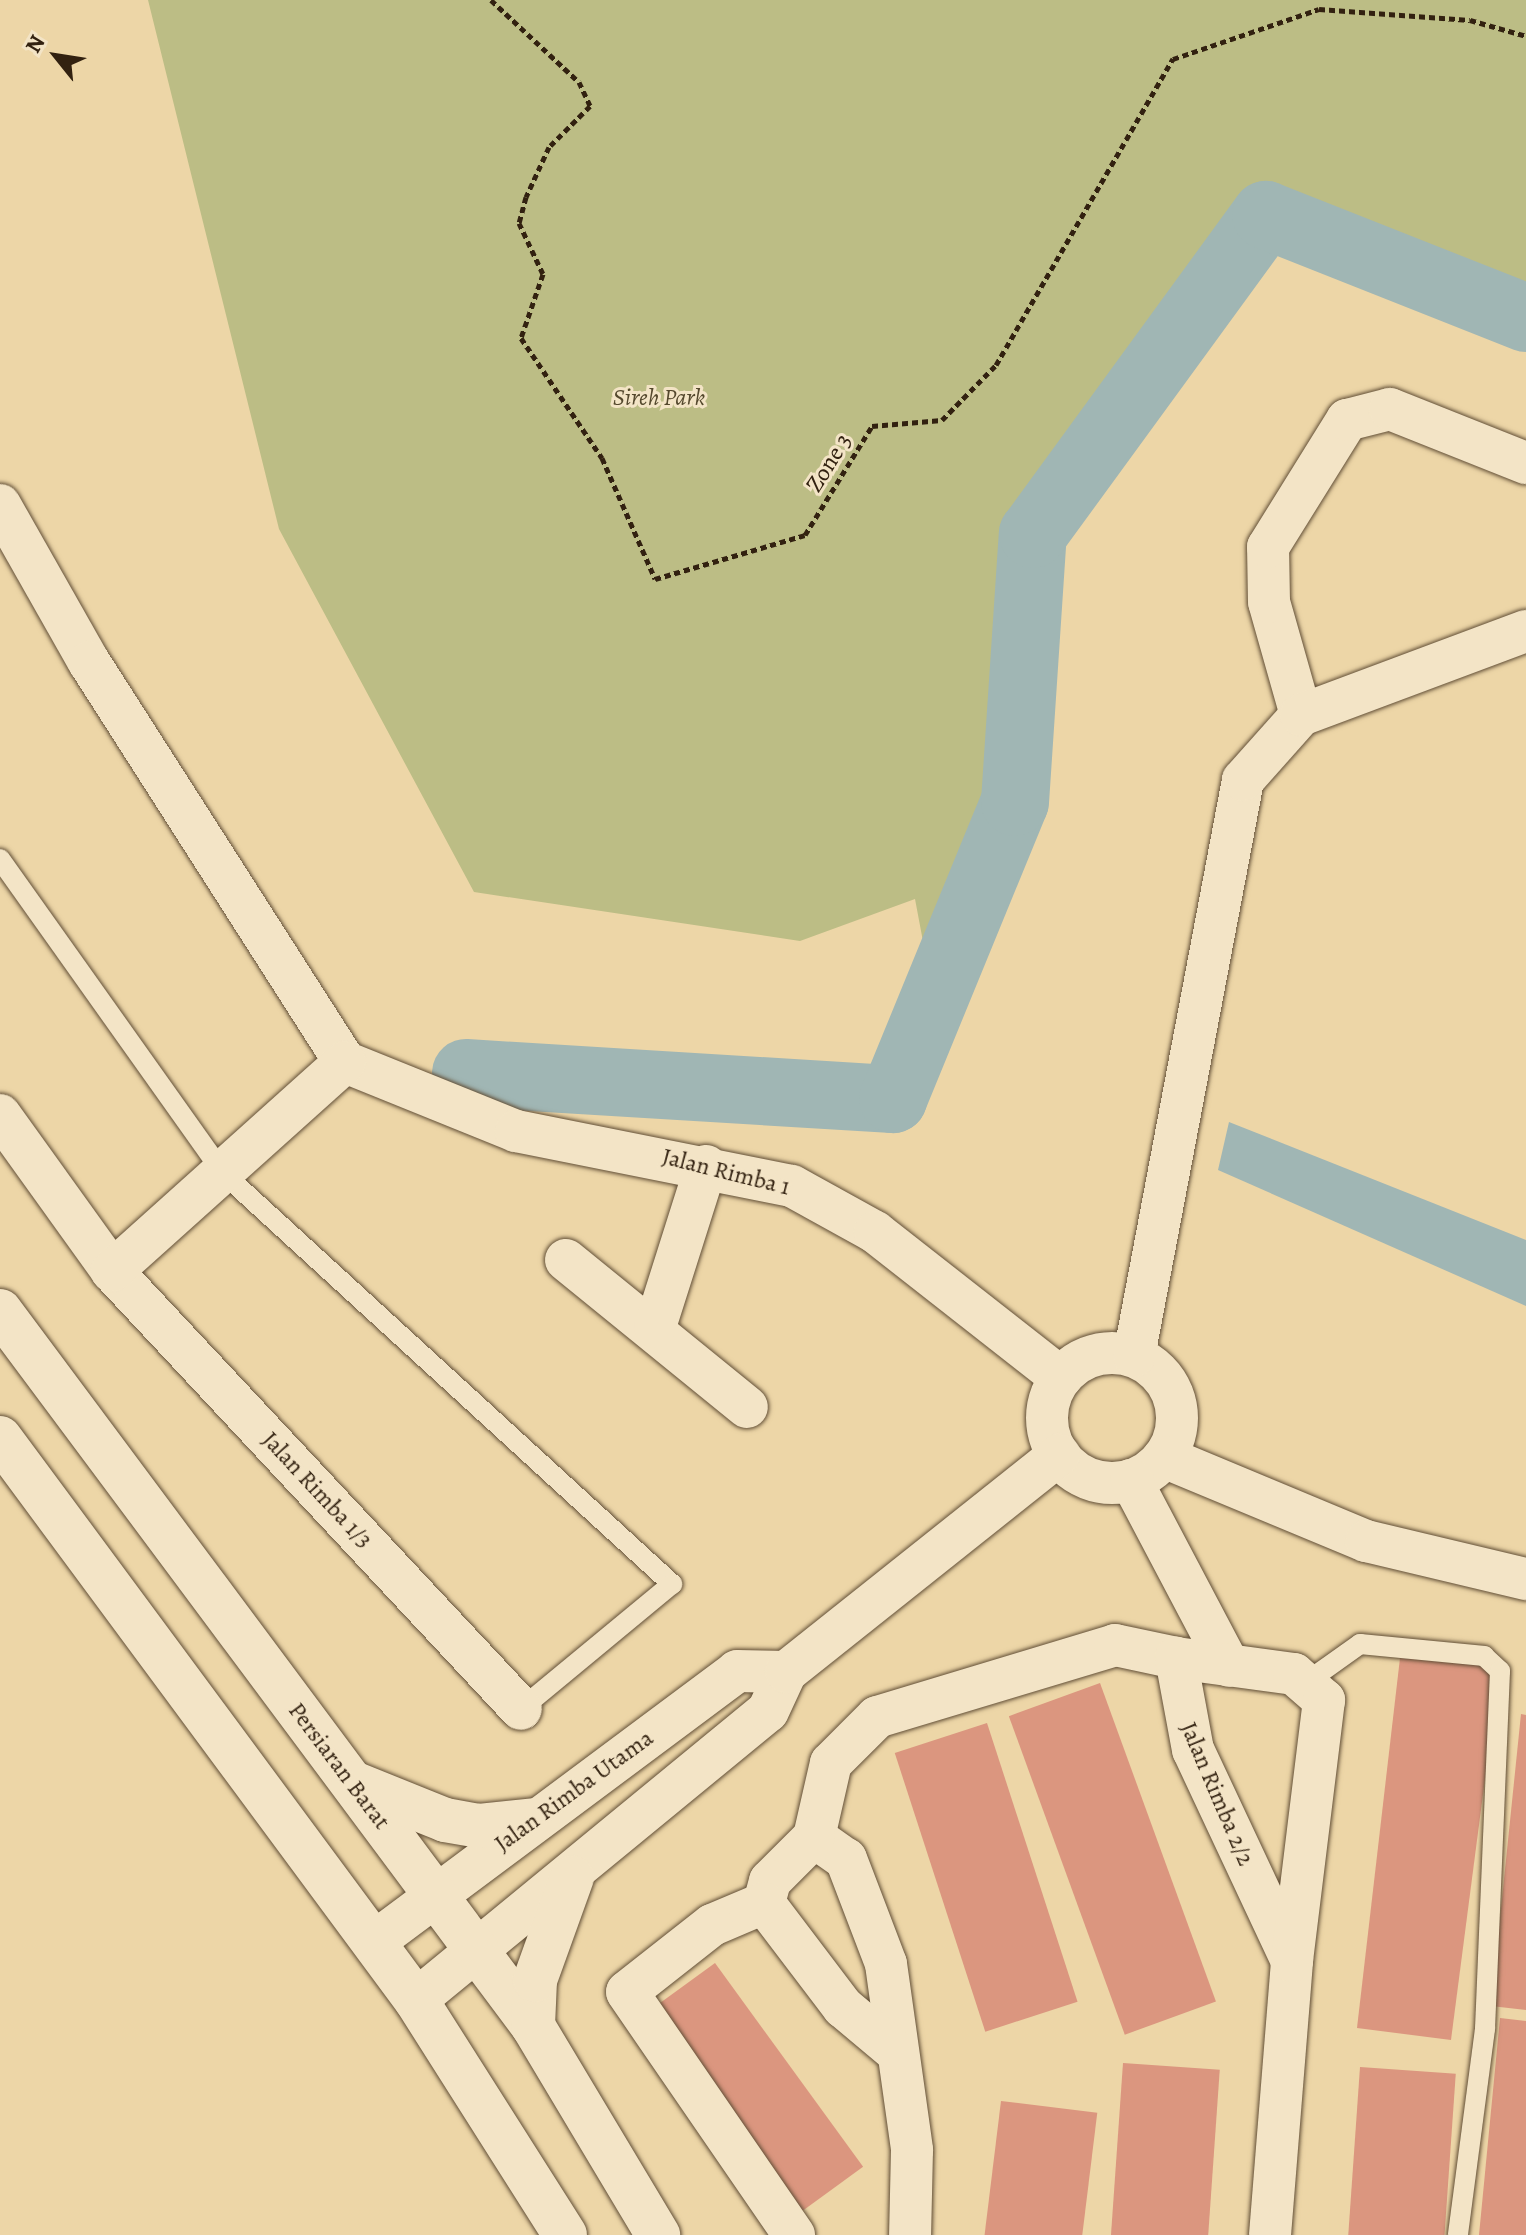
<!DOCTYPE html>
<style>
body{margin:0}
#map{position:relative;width:1526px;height:2235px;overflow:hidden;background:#edd6a7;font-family:Alegreya,serif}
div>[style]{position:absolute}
.green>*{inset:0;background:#bcbd85}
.water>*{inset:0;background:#a0b6b4}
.river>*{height:68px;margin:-34px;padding:0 34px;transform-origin:34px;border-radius:34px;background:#a0b6b4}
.building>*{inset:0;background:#db967f;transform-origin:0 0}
.path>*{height:5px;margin-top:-2.5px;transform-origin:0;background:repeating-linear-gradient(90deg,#322110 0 6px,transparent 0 10px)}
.roads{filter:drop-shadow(0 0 2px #614e36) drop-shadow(0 0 2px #614e36)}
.lane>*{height:20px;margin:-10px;padding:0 10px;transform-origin:10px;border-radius:10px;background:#f3e4c6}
.street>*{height:42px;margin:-21px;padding:0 21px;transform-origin:21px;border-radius:21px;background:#f3e4c6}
.street>.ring{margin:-21px;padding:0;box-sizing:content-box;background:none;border:42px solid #f3e4c6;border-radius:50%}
.secondary>*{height:44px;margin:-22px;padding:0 22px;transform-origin:22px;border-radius:22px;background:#f3e4c6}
span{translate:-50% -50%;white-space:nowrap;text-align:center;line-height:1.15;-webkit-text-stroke:6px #f3e4c6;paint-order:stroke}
.park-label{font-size:24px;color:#54482d;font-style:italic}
.street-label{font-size:24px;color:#322110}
.north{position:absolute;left:16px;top:16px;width:80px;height:80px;-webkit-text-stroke:6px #f3e4c6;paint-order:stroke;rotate:300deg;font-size:22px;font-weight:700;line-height:32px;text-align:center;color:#322110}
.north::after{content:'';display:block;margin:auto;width:28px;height:36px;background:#322110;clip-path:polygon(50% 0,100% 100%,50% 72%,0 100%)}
</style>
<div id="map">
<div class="green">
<div style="clip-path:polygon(148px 0,1526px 0,1526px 318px,1265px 215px,1033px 533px,1015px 802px,934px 1000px,915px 899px,800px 941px,474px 892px,279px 529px)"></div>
</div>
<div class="water">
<div style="clip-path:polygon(1229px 1122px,1526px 1240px,1526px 1306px,1218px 1170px)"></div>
</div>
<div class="river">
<div style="left:466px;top:1073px;width:428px;rotate:3.5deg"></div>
<div style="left:893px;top:1099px;width:321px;rotate:-67.7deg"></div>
<div style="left:1015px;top:802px;width:269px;rotate:-86.2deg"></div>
<div style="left:1033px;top:534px;width:395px;rotate:-53.9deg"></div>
<div style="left:1266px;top:215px;width:280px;rotate:21.6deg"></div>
</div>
<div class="building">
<div style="clip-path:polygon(1400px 1658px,1492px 1663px,1489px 1748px,1451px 2040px,1357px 2028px)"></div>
<div style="left:1100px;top:1683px;width:339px;height:97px;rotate:70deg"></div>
<div style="clip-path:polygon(1521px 1714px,1526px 1715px,1526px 2010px,1491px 2006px)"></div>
<div style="left:987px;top:1723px;width:293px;height:97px;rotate:72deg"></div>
<div style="left:715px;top:1963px;width:252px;height:96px;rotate:54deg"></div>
<div style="clip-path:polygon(1500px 2018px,1526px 2021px,1526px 2235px,1479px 2235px)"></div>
<div style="left:1123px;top:2063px;width:97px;height:173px;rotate:4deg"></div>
<div style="left:1360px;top:2067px;width:96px;height:169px;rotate:4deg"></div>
<div style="left:1001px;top:2101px;width:97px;height:135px;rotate:7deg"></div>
</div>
<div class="path">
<div style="left:491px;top:0;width:120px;rotate:43deg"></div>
<div style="left:579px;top:82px;width:26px;rotate:65deg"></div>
<div style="left:590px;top:106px;width:58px;rotate:135deg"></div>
<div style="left:549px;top:147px;width:55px;rotate:114.7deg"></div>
<div style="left:526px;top:197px;width:27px;rotate:105deg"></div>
<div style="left:519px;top:223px;width:56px;rotate:64.8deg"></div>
<div style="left:543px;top:274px;width:68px;rotate:109deg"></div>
<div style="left:521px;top:338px;width:145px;rotate:56deg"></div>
<div style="left:602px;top:458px;width:132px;rotate:66.3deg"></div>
<div style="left:655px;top:579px;width:156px;rotate:-16.3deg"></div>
<div style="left:805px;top:535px;width:128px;rotate:-58.4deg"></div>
<div style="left:872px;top:426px;width:70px;rotate:-4.9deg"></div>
<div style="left:942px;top:420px;width:77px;rotate:-45.5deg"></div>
<div style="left:996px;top:365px;width:354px;rotate:-60deg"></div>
<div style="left:1173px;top:59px;width:154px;rotate:-18.9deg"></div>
<div style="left:1319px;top:9px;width:151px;rotate:4.2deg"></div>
<div style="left:1470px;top:20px;width:58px;rotate:15.9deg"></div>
</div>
<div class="roads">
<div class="lane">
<div style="left:0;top:859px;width:385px;rotate:54.6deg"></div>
<div style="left:223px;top:1173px;width:609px;rotate:42.47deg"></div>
<div style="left:672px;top:1584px;width:196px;rotate:140.4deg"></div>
<div style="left:1308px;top:1681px;width:64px;rotate:-35.4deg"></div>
<div style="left:1360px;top:1644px;width:125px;rotate:5.5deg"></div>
<div style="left:1484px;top:1656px;width:22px;rotate:43deg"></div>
<div style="left:1500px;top:1671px;width:358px;rotate:92.4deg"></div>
<div style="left:1485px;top:2029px;width:208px;rotate:97.5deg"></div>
</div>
<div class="street">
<div style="left:0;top:505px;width:180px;rotate:60.5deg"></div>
<div style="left:89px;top:662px;width:475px;rotate:57.4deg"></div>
<div style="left:1301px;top:715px;width:117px;rotate:-105.8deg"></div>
<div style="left:1269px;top:602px;width:55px;rotate:-91deg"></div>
<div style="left:1268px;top:547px;width:150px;rotate:-58.1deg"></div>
<div style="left:1347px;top:420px;width:44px;rotate:-14.3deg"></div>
<div style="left:1390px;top:409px;width:146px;rotate:21.7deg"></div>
<div style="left:345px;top:1062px;width:184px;rotate:22deg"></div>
<div style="left:516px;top:1131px;width:281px;rotate:11.3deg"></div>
<div style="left:792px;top:1186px;width:95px;rotate:29deg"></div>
<div style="left:875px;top:1232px;width:236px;rotate:38.1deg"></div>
<div style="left:0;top:1115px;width:192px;rotate:54.3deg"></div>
<div style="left:112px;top:1271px;width:599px;rotate:46.96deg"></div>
<div style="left:566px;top:1260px;width:233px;rotate:39.1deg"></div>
<div style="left:112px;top:1271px;width:313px;rotate:-41.9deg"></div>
<div style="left:655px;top:1327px;width:169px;rotate:-72.4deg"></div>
<div class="ring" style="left:1047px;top:1353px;width:88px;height:88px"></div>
<div style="left:1134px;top:1356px;width:586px;rotate:-79.28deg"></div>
<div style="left:1243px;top:780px;width:87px;rotate:-48.3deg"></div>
<div style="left:1301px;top:715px;width:240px;rotate:-20.5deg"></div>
<div style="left:1164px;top:1457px;width:219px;rotate:22.6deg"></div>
<div style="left:1366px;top:1541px;width:164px;rotate:13.4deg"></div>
<div style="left:1131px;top:1480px;width:210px;rotate:62.2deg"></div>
<div style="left:814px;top:1837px;width:76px;rotate:-77.1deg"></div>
<div style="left:831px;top:1763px;width:65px;rotate:-45deg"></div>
<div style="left:877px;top:1717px;width:249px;rotate:-16.8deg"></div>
<div style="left:1115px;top:1645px;width:62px;rotate:12deg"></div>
<div style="left:814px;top:1837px;width:39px;rotate:35deg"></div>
<div style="left:846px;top:1859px;width:112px;rotate:69.1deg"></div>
<div style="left:886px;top:1964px;width:188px;rotate:82deg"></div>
<div style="left:912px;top:2150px;width:85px;rotate:91.3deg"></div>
<div style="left:814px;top:1837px;width:62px;rotate:135deg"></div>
<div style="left:770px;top:1881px;width:23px;rotate:105deg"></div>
<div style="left:764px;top:1903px;width:131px;rotate:52.8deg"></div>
<div style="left:843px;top:2007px;width:65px;rotate:40deg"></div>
<div style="left:764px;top:1903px;width:56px;rotate:157.1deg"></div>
<div style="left:712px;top:1925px;width:108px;rotate:141.8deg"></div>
<div style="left:627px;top:1992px;width:295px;rotate:55.5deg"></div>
<div style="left:374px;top:1942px;width:453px;rotate:-36.7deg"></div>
<div style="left:737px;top:1671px;width:49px;rotate:1.2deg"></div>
<div style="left:416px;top:2000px;width:455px;rotate:-39.4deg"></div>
<div style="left:768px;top:1711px;width:43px;rotate:-65.2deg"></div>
<div style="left:786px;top:1672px;width:349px;rotate:-38.5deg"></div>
<div style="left:1270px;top:2235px;width:275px;rotate:-85.4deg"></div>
<div style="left:1292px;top:1961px;width:233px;rotate:-115.1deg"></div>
<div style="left:1193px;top:1750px;width:94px;rotate:-100.5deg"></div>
<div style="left:1176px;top:1658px;width:119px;rotate:7.7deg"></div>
<div style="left:1294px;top:1674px;width:40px;rotate:41deg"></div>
<div style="left:1324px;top:1700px;width:263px;rotate:97deg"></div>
</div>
<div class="secondary">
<div style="left:0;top:1311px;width:892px;rotate:53.3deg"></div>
<div style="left:533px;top:2026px;width:244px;rotate:59.1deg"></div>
<div style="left:0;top:1438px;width:699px;rotate:53.49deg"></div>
<div style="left:416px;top:2000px;width:278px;rotate:57.6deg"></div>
<div style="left:353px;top:1783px;width:99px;rotate:21.9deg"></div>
<div style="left:445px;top:1820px;width:34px;rotate:10deg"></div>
<div style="left:478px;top:1826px;width:57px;rotate:-6deg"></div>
<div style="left:533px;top:2026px;width:46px;rotate:-87.5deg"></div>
<div style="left:535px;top:1980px;width:109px;rotate:-70.2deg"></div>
</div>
</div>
<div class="park-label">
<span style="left:659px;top:398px">Sireh Park</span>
</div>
<div class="street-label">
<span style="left:829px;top:463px;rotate:-58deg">Zone 3</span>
<span style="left:726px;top:1172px;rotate:14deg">Jalan Rimba 1</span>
<span style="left:317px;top:1490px;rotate:47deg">Jalan Rimba 1/3</span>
<span style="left:339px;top:1766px;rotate:53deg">Persiaran Barat</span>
<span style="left:574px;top:1791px;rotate:-36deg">Jalan Rimba Utama</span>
<span style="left:1217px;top:1794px;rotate:67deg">Jalan Rimba 2/2</span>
</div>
<div class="north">N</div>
</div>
